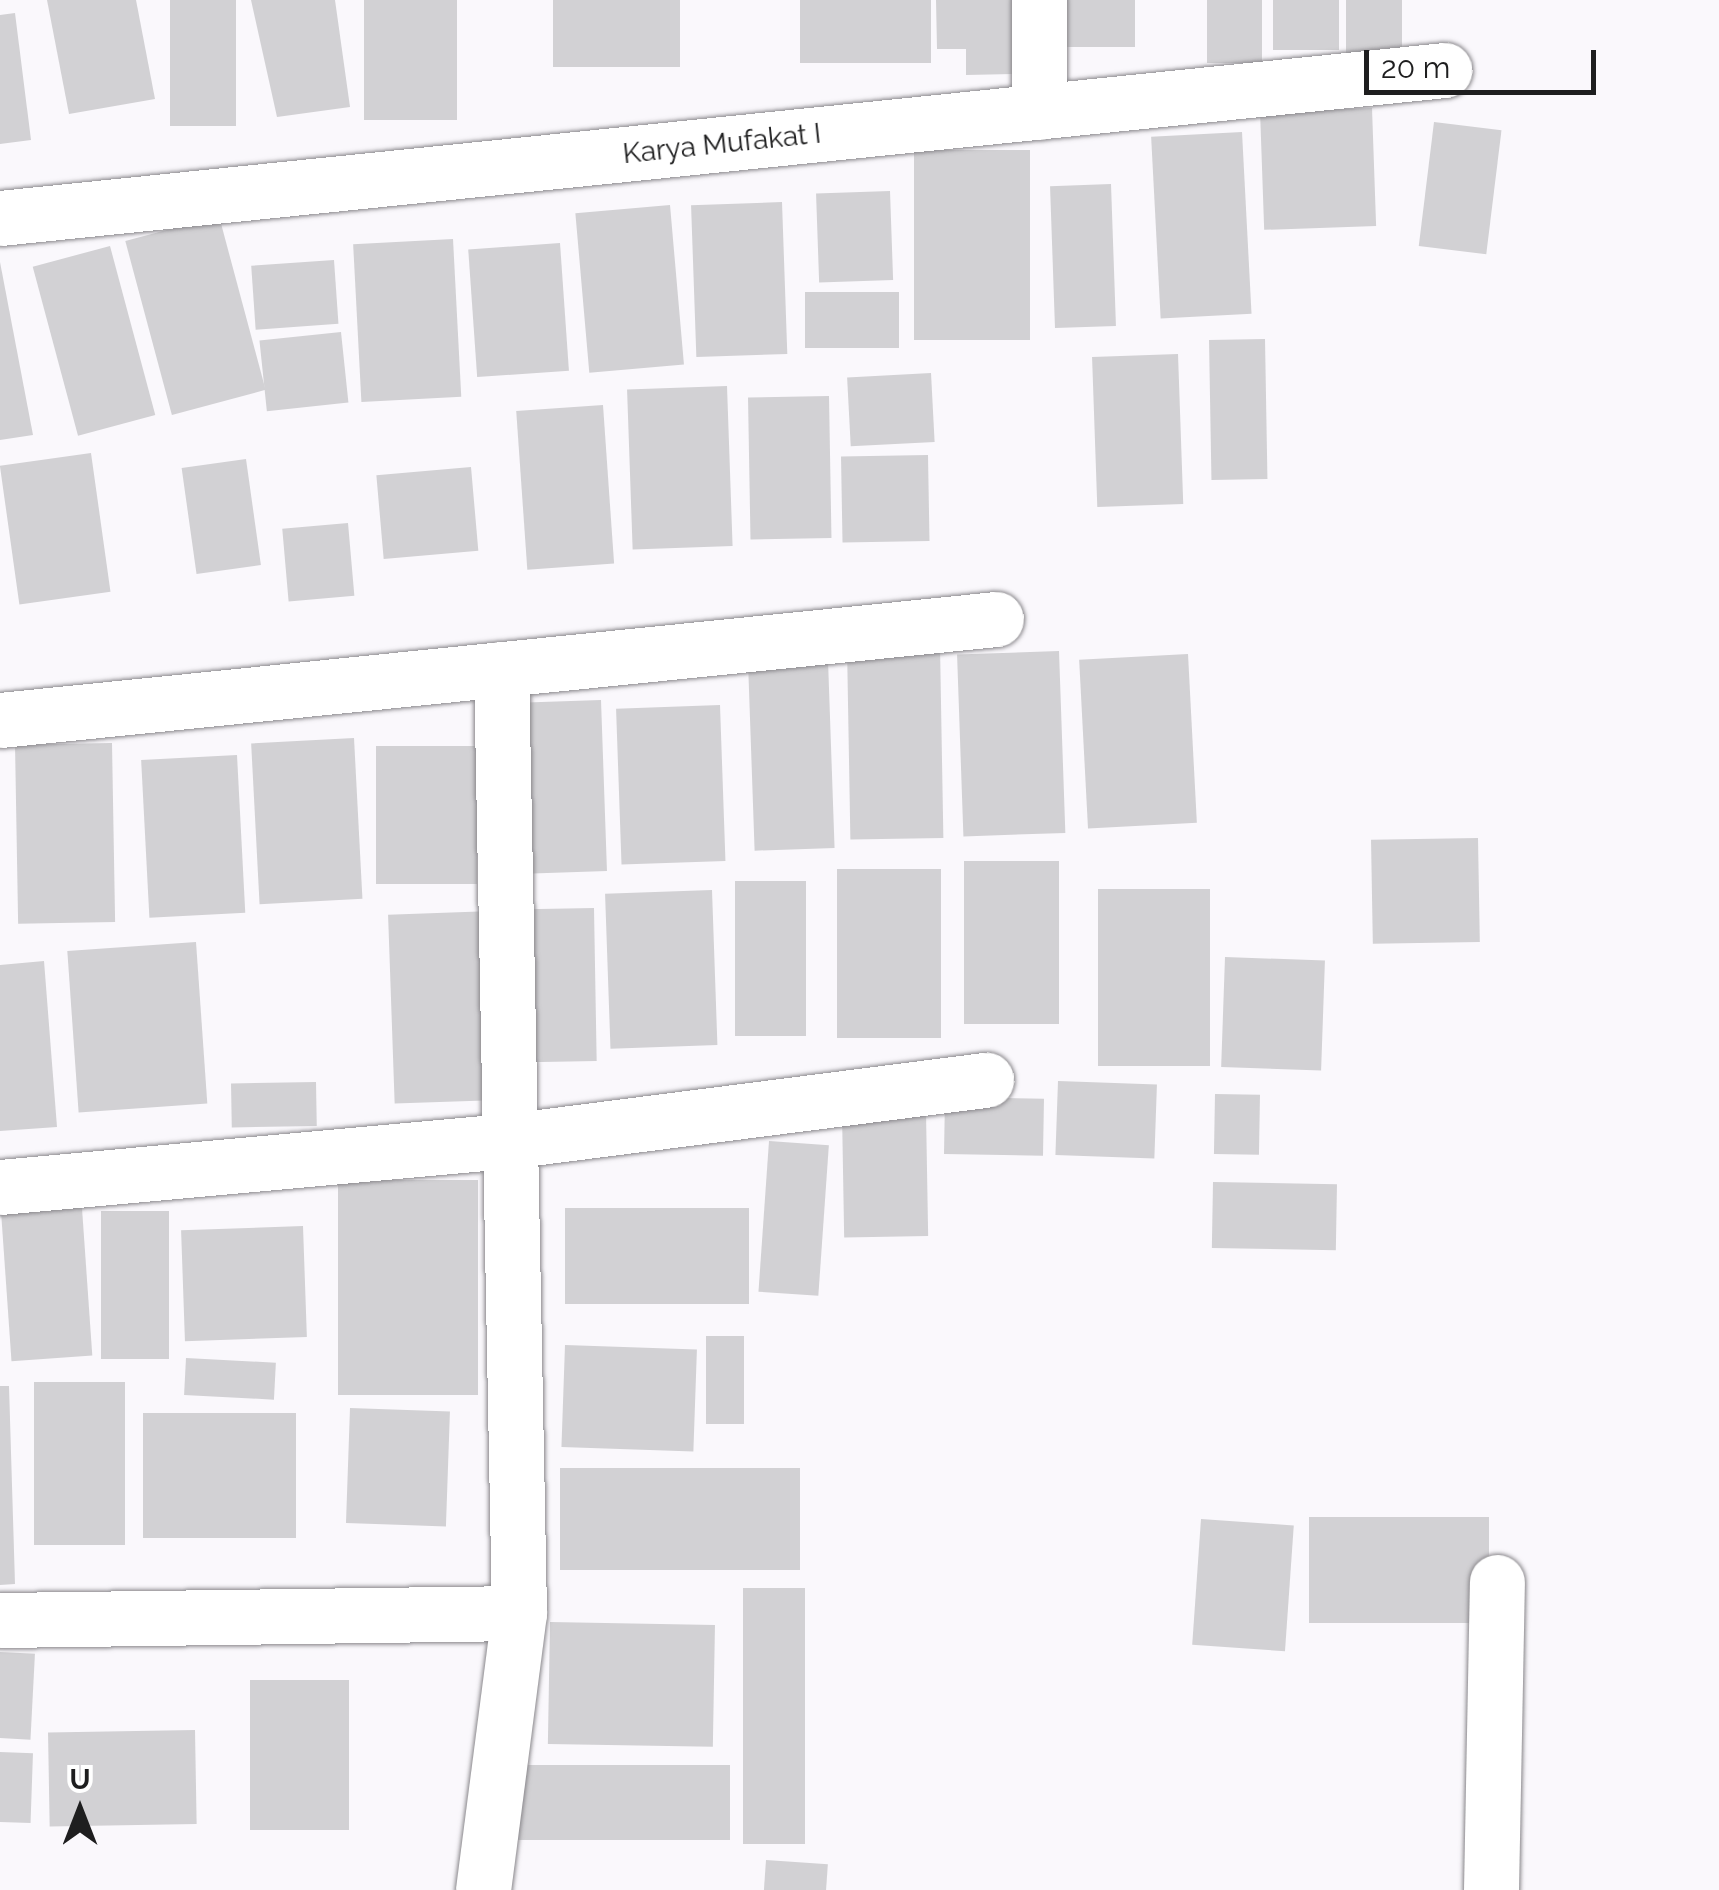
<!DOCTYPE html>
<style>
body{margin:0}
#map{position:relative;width:1719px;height:1890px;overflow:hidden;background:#faf8fc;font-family:Raleway,sans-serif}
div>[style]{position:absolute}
.building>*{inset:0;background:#d2d1d4;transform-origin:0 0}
.roads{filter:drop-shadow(0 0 2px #8a888c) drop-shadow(0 0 2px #8a888c)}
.minor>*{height:55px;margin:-27.5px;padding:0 27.5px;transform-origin:27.5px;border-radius:27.5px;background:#fff}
span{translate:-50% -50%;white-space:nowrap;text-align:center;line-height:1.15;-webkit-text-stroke:8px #fff;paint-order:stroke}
.street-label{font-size:28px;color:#1e1e1f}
.north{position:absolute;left:30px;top:1760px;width:100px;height:100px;-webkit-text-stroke:8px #fff;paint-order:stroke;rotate:0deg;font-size:28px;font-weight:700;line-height:40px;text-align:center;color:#1e1e1f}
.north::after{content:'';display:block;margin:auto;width:35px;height:45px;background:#1e1e1f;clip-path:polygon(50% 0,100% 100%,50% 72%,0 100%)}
.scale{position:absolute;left:1364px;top:50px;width:232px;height:45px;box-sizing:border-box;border:5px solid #1e1e1f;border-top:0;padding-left:12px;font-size:30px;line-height:35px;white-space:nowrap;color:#1e1e1f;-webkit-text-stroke:8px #fff;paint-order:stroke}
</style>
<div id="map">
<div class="building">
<div style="clip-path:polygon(47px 0,136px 0,155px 99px,69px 114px)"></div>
<div style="left:170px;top:0;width:66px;height:126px"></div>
<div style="clip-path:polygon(251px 0,335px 0,350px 107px,277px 117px)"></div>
<div style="left:364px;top:0;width:93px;height:120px"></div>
<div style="left:553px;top:0;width:127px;height:67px"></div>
<div style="left:800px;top:0;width:131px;height:63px"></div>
<div style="clip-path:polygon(936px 0,1030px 0,1013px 74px,966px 75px,966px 49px,937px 49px)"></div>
<div style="left:1059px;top:0;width:76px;height:47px"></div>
<div style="left:1207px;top:0;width:55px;height:63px"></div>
<div style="left:1273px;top:0;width:66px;height:50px"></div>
<div style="left:1346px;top:0;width:56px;height:59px"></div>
<div style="clip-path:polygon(15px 13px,31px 140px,0 144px,0 15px)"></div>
<div style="left:1372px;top:108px;width:118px;height:112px;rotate:88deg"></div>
<div style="left:1434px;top:122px;width:68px;height:125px;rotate:7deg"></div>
<div style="left:1242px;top:132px;width:182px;height:91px;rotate:87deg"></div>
<div style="left:914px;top:150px;width:116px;height:190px"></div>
<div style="left:1111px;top:184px;width:142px;height:61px;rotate:88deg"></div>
<div style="left:890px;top:191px;width:89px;height:74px;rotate:88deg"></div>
<div style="left:782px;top:202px;width:152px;height:91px;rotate:88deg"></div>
<div style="left:670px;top:205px;width:160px;height:95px;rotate:85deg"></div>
<div style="left:219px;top:216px;width:180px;height:97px;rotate:75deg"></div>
<div style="left:453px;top:239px;width:158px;height:100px;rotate:87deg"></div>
<div style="left:560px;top:243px;width:128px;height:92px;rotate:86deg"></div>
<div style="left:110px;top:246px;width:175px;height:80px;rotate:75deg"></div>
<div style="left:334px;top:260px;width:64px;height:83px;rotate:86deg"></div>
<div style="clip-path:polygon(0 262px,33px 435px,0 440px)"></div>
<div style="left:805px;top:292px;width:94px;height:56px"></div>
<div style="left:341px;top:332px;width:71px;height:82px;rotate:84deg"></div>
<div style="left:1265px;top:339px;width:140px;height:56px;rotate:89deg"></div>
<div style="left:1178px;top:354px;width:150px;height:86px;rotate:88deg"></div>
<div style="left:931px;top:373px;width:69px;height:84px;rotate:87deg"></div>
<div style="left:727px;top:386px;width:160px;height:100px;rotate:88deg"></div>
<div style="left:829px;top:396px;width:142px;height:81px;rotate:89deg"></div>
<div style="left:603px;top:405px;width:159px;height:87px;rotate:86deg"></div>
<div style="left:91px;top:453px;width:140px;height:92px;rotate:82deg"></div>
<div style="left:928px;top:455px;width:86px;height:87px;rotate:89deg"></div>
<div style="left:246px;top:459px;width:107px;height:65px;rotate:82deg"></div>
<div style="left:471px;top:467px;width:84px;height:95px;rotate:85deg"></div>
<div style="left:348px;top:523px;width:73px;height:66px;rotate:85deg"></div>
<div style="left:940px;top:645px;width:193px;height:93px;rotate:89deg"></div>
<div style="left:1059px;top:651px;width:182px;height:102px;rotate:88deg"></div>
<div style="left:1188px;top:654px;width:169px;height:109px;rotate:87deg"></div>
<div style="left:828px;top:660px;width:188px;height:80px;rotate:88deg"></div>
<div style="left:601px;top:700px;width:171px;height:82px;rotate:88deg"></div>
<div style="left:720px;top:705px;width:156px;height:104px;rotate:88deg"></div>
<div style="left:354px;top:738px;width:161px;height:103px;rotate:87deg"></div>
<div style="left:112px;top:743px;width:179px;height:97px;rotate:89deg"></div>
<div style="left:376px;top:746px;width:101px;height:138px"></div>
<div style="left:237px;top:755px;width:158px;height:96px;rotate:87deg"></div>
<div style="left:1478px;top:838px;width:104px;height:107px;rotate:89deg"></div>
<div style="left:964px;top:861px;width:95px;height:163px"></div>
<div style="left:837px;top:869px;width:104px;height:169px"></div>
<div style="left:806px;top:881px;width:155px;height:71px;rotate:90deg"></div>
<div style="left:1098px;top:889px;width:112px;height:177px"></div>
<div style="left:712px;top:890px;width:155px;height:107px;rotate:88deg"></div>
<div style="left:594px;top:908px;width:153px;height:69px;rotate:89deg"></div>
<div style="left:493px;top:911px;width:189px;height:105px;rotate:88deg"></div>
<div style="left:196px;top:942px;width:162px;height:129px;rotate:86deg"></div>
<div style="left:1225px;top:957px;width:100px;height:110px;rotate:2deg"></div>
<div style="clip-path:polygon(44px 961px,57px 1127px,0 1131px,0 965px)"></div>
<div style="left:1058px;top:1081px;width:99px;height:74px;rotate:2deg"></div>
<div style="left:316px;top:1082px;width:44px;height:85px;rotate:89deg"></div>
<div style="left:1215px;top:1094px;width:45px;height:60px;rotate:1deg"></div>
<div style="left:945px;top:1097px;width:99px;height:57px;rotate:1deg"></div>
<div style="left:926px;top:1112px;width:124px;height:84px;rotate:89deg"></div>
<div style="left:769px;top:1141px;width:60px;height:151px;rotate:4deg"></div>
<div style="left:338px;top:1180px;width:140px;height:215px"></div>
<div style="left:1213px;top:1182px;width:124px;height:66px;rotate:1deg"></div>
<div style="left:81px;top:1194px;width:162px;height:81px;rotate:86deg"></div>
<div style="left:565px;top:1208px;width:184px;height:96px"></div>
<div style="left:101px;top:1211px;width:68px;height:148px"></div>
<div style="left:303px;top:1226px;width:111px;height:122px;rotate:88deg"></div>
<div style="left:706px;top:1336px;width:38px;height:88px"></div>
<div style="left:565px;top:1345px;width:132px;height:102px;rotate:2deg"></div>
<div style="left:186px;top:1358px;width:90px;height:37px;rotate:3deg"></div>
<div style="left:34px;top:1382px;width:91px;height:163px"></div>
<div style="clip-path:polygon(0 1386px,9px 1386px,15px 1584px,0 1585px)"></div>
<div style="left:350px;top:1408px;width:100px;height:115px;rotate:2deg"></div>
<div style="left:143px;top:1413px;width:153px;height:125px"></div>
<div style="left:560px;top:1468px;width:240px;height:102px"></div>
<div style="left:1309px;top:1517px;width:180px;height:106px"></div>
<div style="left:1201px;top:1519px;width:93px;height:126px;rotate:4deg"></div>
<div style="left:743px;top:1588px;width:62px;height:256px"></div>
<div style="left:550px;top:1622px;width:165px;height:122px;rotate:1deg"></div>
<div style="left:0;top:1652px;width:35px;height:86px;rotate:3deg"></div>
<div style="left:250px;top:1680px;width:99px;height:150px"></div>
<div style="left:195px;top:1730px;width:94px;height:147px;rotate:89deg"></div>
<div style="left:0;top:1752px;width:33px;height:70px;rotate:2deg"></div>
<div style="left:730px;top:1765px;width:75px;height:216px;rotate:90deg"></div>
<div style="left:766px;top:1860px;width:62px;height:30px;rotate:4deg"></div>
</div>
<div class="roads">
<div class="minor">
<div style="left:1039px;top:0;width:112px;rotate:90deg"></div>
<div style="left:0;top:218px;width:1452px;rotate:-5.85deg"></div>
<div style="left:0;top:720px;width:1001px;rotate:-5.79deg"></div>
<div style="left:0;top:1187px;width:518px;rotate:-5.2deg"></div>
<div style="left:516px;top:1140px;width:474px;rotate:-7.3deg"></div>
<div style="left:0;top:1620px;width:519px;rotate:-0.77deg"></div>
<div style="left:483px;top:1890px;width:279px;rotate:-82.6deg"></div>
<div style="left:519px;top:1613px;width:944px;rotate:-91.09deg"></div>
<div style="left:1491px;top:1890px;width:308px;rotate:-88.9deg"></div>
</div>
</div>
<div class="street-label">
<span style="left:722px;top:144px;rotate:-6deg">Karya Mufakat I</span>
</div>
<div class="north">U</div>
<div class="scale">20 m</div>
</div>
